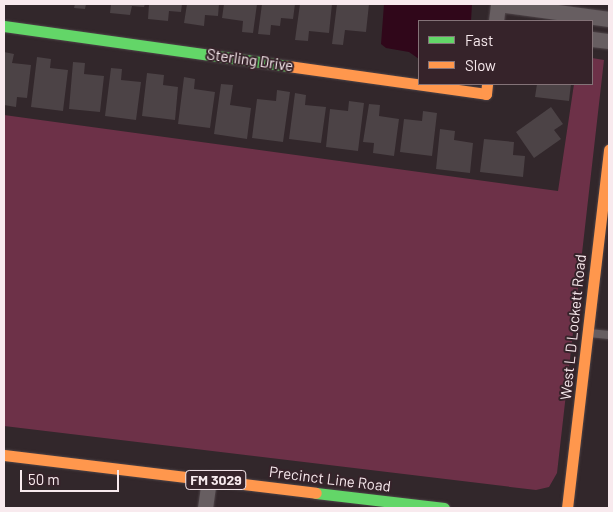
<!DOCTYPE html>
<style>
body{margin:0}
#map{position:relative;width:613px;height:512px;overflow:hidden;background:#32272b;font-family:Barlow,sans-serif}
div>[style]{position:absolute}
.green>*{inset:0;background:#6d3148}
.water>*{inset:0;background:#30071a}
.building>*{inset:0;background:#4c4346}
.roads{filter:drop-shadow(0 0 1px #4e4448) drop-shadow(0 0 1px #4e4448)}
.lane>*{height:8px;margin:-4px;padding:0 4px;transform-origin:4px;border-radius:4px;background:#675e61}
.street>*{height:15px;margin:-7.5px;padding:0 7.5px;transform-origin:7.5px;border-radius:7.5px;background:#675e61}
.fast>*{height:11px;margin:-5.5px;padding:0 5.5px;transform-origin:5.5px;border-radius:5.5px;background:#63d668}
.slow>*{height:11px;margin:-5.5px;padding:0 5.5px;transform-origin:5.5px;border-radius:5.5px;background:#ff974d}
span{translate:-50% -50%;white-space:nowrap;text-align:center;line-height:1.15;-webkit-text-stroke:4px #36232a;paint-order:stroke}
.shield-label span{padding:1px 4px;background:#36232a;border:1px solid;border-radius:4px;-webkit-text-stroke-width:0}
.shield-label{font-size:14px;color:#f8eaee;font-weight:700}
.street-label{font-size:15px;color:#f8eaee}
.frame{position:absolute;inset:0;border:5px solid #f8eaee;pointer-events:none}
.legend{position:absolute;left:418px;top:20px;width:175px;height:65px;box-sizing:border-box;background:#36232a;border:1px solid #847378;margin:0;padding:6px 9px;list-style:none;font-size:15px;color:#f8eaee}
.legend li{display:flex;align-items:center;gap:10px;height:25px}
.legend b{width:25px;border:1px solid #847378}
.scale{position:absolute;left:20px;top:470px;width:99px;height:22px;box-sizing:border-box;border:2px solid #f8eaee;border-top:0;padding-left:6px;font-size:15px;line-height:18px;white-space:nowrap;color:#f8eaee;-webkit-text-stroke:4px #36232a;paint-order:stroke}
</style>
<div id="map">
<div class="green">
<div style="clip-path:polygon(592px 58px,604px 60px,557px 473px,549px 487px,536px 490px,4px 426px,4px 115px,558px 191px,574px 84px,592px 84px)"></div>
</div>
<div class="water">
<div style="clip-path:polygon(384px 4px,472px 4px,471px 21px,419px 21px,419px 59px,409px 52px,386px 48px,381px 44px)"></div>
</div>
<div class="building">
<div style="clip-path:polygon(75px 4px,86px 4px,85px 9px,74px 8px)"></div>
<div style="clip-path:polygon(111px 4px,145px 4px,144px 7px,132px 6px,130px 15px,110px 13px)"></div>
<div style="clip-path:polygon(149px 4px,182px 4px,181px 12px,169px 11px,168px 21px,148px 19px)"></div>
<div style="clip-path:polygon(187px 4px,219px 4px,218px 16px,205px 15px,204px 26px,184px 23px)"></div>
<div style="clip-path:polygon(224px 4px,257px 4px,253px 33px,242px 32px,243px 21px,222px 18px)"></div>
<div style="clip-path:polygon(262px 4px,295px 4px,293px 19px,281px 18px,280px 26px,271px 25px,270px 35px,258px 34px)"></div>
<div style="clip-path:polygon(300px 4px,332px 4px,329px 33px,309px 31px,308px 41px,295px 40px)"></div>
<div style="clip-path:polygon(337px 4px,369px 4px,366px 32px,345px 30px,343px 45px,332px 44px)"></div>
<div style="clip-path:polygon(4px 52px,14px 54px,12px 63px,31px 65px,27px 98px,17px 97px,16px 107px,4px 105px)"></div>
<div style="clip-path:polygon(37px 57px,51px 59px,50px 68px,68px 70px,63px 111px,31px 107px)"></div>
<div style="clip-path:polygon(73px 62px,85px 63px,84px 74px,104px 76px,100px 112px,69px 109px)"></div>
<div style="clip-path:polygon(111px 68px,122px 69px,121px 80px,141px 82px,136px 120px,105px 116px)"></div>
<div style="clip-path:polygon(147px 73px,164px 75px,163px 85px,178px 87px,175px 120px,142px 116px)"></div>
<div style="clip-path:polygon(184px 77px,195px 79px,194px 89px,215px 92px,210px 128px,178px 124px)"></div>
<div style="clip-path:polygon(221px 84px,233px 85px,230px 105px,251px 108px,247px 139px,214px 134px)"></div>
<div style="clip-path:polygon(537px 84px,571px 84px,569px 101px,535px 97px)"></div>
<div style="clip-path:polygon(277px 90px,290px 92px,283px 142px,252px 138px,257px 99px,276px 101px)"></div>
<div style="clip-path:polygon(295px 93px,306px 95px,305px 105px,326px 107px,321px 143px,289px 139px)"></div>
<div style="clip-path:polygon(349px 101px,364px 103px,358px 151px,326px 147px,330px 109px,348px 111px)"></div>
<div style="clip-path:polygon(369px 104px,380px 105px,379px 116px,399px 119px,394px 156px,373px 153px,374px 143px,363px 142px)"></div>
<div style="clip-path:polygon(551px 107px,563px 124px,554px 130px,561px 139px,534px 158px,516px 132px)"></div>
<div style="clip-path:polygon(423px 111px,437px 113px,432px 156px,400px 152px,404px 119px,422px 121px)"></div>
<div style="clip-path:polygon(440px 129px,455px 131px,454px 140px,473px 143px,470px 173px,436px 169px)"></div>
<div style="clip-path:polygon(484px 139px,514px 142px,513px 155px,525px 156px,523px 177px,480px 172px)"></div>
</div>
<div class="roads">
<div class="lane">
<div style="left:589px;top:333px;width:20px;rotate:6deg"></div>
</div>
<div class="street">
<div style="left:498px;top:4px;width:112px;rotate:7.7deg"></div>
<div style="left:496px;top:21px;width:17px;rotate:-83deg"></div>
<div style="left:592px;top:39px;width:17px;rotate:7deg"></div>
<div style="left:205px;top:508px;width:29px;rotate:-82deg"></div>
</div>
<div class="fast">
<div style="left:4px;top:26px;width:287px;rotate:8deg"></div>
<div style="left:316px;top:493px;width:129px;rotate:6.7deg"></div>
</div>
<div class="slow">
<div style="left:288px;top:66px;width:200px;rotate:8deg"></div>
<div style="left:486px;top:94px;width:10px;rotate:-84deg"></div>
<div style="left:4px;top:455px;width:314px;rotate:6.9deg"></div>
<div style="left:567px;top:508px;width:361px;rotate:-83.3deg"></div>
</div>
</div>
<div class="shield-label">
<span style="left:216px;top:480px">FM 3029</span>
</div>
<div class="street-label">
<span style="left:250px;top:60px;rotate:8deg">Sterling Drive</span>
<span style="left:573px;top:327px;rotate:-84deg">West L D Lockett Road</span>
<span style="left:330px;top:479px;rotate:7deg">Precinct Line Road</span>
</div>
<div class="frame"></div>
<ul class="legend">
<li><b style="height:6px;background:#63d668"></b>Fast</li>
<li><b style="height:6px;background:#ff974d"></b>Slow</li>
</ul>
<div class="scale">50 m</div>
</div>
